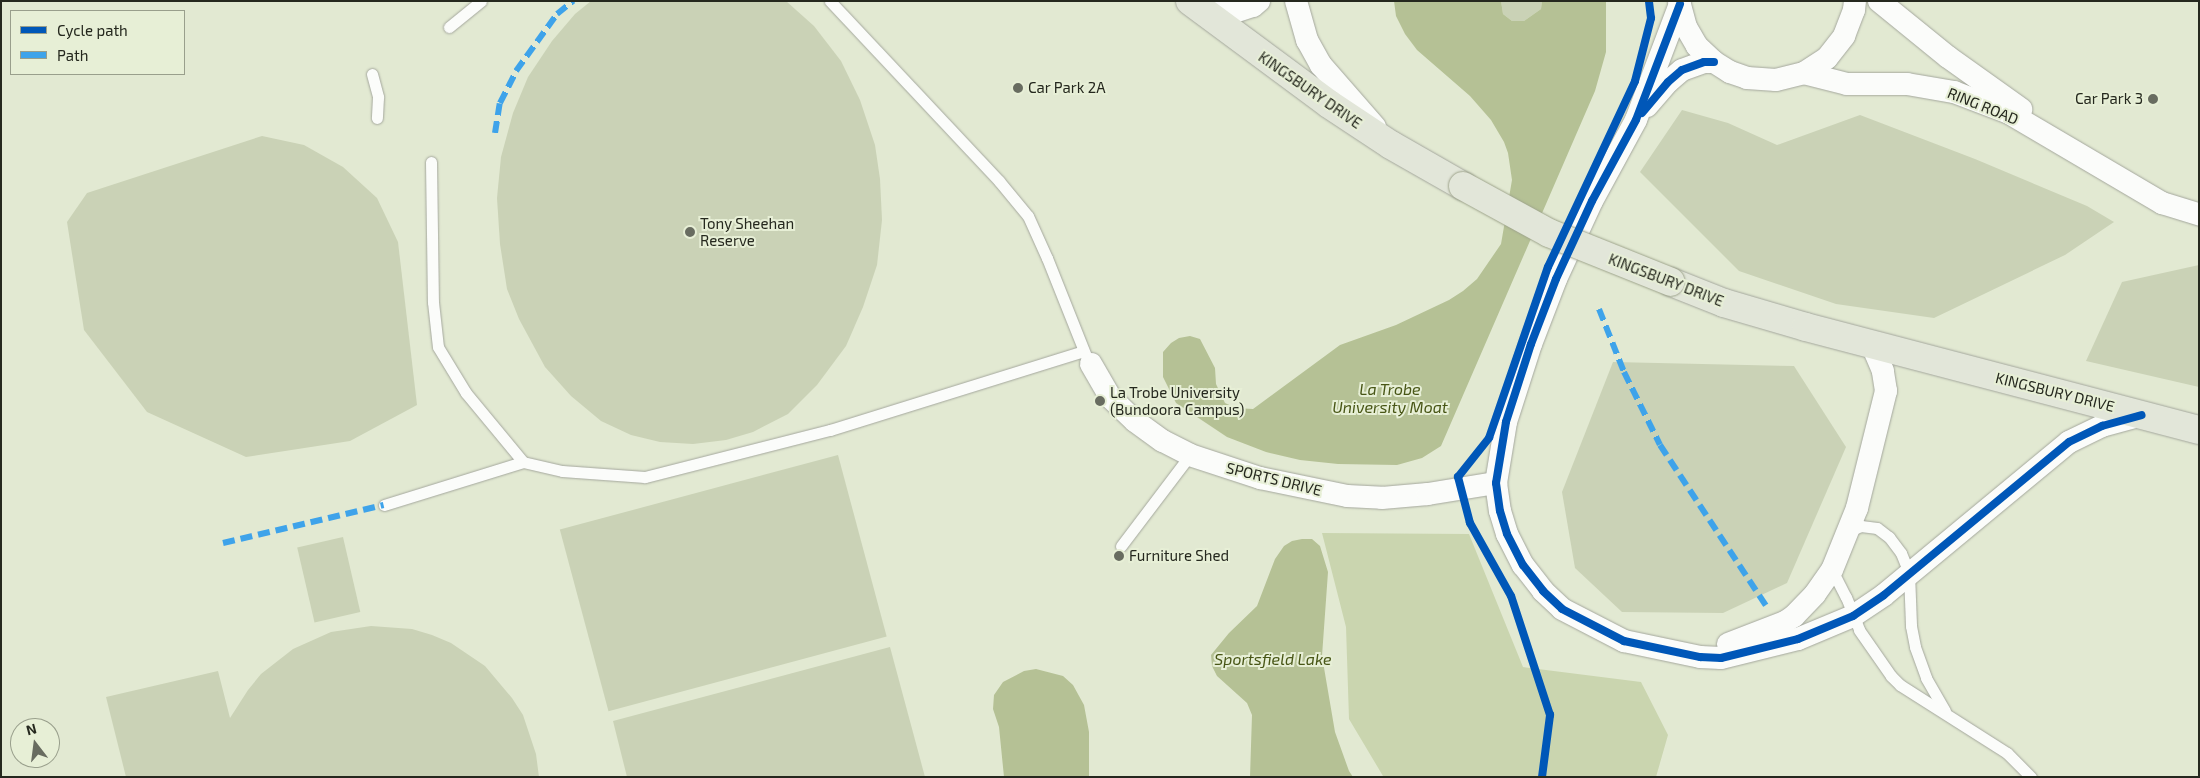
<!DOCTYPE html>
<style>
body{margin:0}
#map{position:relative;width:2200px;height:778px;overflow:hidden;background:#e5e9dc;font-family:"Exo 2",sans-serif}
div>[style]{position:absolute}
.built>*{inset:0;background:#e2e9d2}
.green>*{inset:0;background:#cad2b6;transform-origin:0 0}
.forest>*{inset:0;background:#cad5af}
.water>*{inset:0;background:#b5c195}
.roads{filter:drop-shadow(0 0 1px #a4a79d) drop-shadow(0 0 1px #a4a79d)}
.lane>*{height:11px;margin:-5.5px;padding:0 5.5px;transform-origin:5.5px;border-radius:5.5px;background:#fbfcfa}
.street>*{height:22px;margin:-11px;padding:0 11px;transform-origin:11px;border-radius:11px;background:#fbfcfa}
.primary>*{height:28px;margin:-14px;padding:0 14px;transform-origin:14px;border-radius:14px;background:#e2e6d9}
.bridges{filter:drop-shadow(0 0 1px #9ea48c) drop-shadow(0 0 1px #9ea48c)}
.primary-bridge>*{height:28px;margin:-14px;padding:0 14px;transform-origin:14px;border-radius:14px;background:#e2e6d9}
.quiet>*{height:6px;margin-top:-3px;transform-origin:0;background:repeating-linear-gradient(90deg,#3ea3ea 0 12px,transparent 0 18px)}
.cycleway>*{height:8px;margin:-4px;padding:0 4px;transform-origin:4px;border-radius:4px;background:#0057b8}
.dots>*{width:14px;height:14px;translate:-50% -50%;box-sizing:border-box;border:2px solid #e7efd6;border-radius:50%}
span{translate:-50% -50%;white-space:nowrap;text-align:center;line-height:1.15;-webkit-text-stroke:4px #e7efd6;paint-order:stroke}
.poi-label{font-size:15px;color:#25281e}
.left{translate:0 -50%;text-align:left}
.right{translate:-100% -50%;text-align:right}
.street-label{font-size:15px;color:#25281e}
.water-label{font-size:16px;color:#485616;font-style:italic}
.frame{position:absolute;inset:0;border:2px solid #25281e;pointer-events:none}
.legend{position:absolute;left:10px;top:10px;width:175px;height:65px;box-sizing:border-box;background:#e7efd6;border:1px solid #999f8c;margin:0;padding:6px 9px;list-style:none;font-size:15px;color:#25281e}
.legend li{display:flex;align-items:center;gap:10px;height:25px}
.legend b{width:25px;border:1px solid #999f8c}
.north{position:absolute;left:10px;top:718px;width:50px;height:50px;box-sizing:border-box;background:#e7efd6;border:1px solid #999f8c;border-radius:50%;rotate:345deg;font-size:14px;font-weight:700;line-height:20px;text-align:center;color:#25281e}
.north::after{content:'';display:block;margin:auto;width:18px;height:22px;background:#686c60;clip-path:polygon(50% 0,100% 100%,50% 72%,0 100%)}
</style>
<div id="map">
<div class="built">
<div style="clip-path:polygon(evenodd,1px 1px,2199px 1px,2199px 777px,1px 777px,1px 1px,11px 11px,184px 11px,184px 74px,11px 74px,11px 11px,1px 1px,20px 728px,50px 728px,50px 758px,20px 758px,20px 728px)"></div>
</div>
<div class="green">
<div style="clip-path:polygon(591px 1px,786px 1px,814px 26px,841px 61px,860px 100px,875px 145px,880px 179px,882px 220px,877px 265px,863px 307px,846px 346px,817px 385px,788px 414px,753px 432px,726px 440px,693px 444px,660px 442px,631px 435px,601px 421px,571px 396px,545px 367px,519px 319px,507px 289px,500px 244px,497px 198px,501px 157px,513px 113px,528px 77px,552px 41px,575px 14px)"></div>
<div style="clip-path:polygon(1501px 1px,1542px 1px,1541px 9px,1524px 21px,1512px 21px,1503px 14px)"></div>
<div style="clip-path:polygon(1682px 110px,1728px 123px,1777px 145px,1860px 115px,1975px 159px,2087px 206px,2114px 222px,2065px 255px,1934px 318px,1836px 304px,1739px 271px,1640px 172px)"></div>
<div style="clip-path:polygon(262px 136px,304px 145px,343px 167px,377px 198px,398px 242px,417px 405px,350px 441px,246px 457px,147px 412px,84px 330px,67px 222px,87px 193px)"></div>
<div style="clip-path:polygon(2199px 265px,2199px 387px,2086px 361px,2122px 282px)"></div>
<div style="clip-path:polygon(1613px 362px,1794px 366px,1846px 447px,1787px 583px,1723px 613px,1622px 612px,1575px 568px,1562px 492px)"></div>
<div style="left:838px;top:455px;width:188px;height:288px;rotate:75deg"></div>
<div style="left:343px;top:537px;width:77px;height:47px;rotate:77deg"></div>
<div style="clip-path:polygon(371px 626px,412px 629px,432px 635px,451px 643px,485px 666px,512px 698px,523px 715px,536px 754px,539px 777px,126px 777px,106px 697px,218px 671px,230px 718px,248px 690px,261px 674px,293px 649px,331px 632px)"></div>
<div style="clip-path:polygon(890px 647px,925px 777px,627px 777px,613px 721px)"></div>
</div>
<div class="forest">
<div style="clip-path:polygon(1322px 533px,1469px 534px,1523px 667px,1641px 682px,1668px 735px,1656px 777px,1383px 776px,1349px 719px,1346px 627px)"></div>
</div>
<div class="water">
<div style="clip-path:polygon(1394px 1px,1501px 1px,1503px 14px,1512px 21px,1524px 21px,1541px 9px,1542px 1px,1606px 1px,1606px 52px,1595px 91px,1441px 446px,1422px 458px,1397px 465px,1338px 464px,1300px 460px,1266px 452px,1227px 437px,1176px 403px,1163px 377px,1163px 352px,1171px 343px,1179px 338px,1190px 336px,1200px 339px,1215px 368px,1216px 384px,1225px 403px,1236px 408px,1253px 409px,1340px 345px,1396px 325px,1449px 300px,1463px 291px,1477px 279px,1501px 244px,1512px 180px,1508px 153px,1504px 142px,1491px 120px,1470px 96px,1417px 50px,1405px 34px,1396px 16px)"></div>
<div style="clip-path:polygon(1302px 539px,1312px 539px,1320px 546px,1328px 572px,1322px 656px,1335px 732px,1349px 771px,1353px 777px,1250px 777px,1252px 715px,1247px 703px,1217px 676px,1212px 666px,1211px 655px,1229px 633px,1257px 606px,1275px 559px,1284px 546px,1292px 541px)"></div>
<div style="clip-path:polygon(1036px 669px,1063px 676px,1073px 685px,1084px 705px,1089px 732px,1089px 777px,1004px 777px,999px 727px,993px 709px,994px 695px,1003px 682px,1024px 671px)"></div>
</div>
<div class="roads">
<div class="lane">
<div style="left:830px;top:1px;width:247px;rotate:46.8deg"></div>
<div style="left:999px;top:181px;width:45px;rotate:50.4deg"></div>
<div style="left:1028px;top:216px;width:46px;rotate:65.7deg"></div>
<div style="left:1047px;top:258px;width:105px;rotate:68.3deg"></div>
<div style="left:449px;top:27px;width:41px;rotate:-39.1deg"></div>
<div style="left:372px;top:74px;width:24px;rotate:75deg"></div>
<div style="left:378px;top:97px;width:21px;rotate:93deg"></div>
<div style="left:431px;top:162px;width:140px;rotate:89.2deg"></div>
<div style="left:433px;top:302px;width:45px;rotate:83.7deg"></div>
<div style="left:438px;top:347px;width:54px;rotate:58.7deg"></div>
<div style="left:466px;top:393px;width:89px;rotate:50.4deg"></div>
<div style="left:384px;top:505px;width:145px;rotate:-17.2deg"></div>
<div style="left:523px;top:462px;width:40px;rotate:13deg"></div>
<div style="left:562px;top:471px;width:83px;rotate:4.1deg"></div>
<div style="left:645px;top:477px;width:191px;rotate:-14.3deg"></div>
<div style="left:830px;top:430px;width:265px;rotate:-17.3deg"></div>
<div style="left:1849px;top:531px;width:13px;rotate:-23deg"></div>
<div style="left:1861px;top:526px;width:16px;rotate:7deg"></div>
<div style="left:1877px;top:528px;width:15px;rotate:37deg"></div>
<div style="left:1889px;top:537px;width:20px;rotate:53deg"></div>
<div style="left:1901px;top:553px;width:22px;rotate:68deg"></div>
<div style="left:1909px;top:573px;width:53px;rotate:87.8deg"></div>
<div style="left:1911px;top:626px;width:21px;rotate:79deg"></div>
<div style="left:1915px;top:647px;width:33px;rotate:70deg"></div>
<div style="left:1926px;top:678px;width:38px;rotate:60deg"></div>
<div style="left:1121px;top:546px;width:114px;rotate:-52.8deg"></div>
<div style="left:1832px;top:570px;width:30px;rotate:63deg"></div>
<div style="left:1846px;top:597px;width:35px;rotate:68deg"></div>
<div style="left:1859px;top:630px;width:56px;rotate:55.2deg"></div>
<div style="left:1891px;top:676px;width:13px;rotate:45deg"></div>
<div style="left:1900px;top:685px;width:127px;rotate:32.4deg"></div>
<div style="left:2007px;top:753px;width:34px;rotate:45deg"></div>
</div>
<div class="street">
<div style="left:1296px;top:1px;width:41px;rotate:74.2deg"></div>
<div style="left:1307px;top:40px;width:29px;rotate:61deg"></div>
<div style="left:1321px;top:65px;width:82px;rotate:48.9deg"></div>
<div style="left:1679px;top:1px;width:27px;rotate:75deg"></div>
<div style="left:1686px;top:27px;width:22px;rotate:60deg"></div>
<div style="left:1697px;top:46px;width:23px;rotate:43deg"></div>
<div style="left:1714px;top:62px;width:19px;rotate:32deg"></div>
<div style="left:1730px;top:72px;width:18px;rotate:19deg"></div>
<div style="left:1747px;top:78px;width:29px;rotate:4deg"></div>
<div style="left:1776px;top:80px;width:29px;rotate:-14deg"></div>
<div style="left:1804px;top:73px;width:27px;rotate:-33deg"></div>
<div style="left:1827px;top:58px;width:28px;rotate:-52deg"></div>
<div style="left:1844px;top:36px;width:28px;rotate:-69deg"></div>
<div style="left:1854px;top:10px;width:9px;rotate:-84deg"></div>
<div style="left:1879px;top:1px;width:89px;rotate:39.1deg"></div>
<div style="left:1948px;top:57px;width:90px;rotate:35.5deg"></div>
<div style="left:1680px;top:4px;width:124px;rotate:110.8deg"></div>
<div style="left:1636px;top:120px;width:92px;rotate:118.5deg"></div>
<div style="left:1592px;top:201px;width:86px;rotate:114.8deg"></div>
<div style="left:1556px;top:279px;width:70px;rotate:111deg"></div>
<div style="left:1531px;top:344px;width:82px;rotate:107.8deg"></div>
<div style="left:1506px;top:422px;width:62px;rotate:99.3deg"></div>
<div style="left:1496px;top:483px;width:28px;rotate:82deg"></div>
<div style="left:1500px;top:511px;width:24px;rotate:73deg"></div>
<div style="left:1507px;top:534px;width:35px;rotate:63deg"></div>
<div style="left:1523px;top:565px;width:33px;rotate:52deg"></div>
<div style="left:1543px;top:591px;width:26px;rotate:43deg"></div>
<div style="left:1562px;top:609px;width:70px;rotate:27.3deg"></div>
<div style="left:1624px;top:641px;width:78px;rotate:11.9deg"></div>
<div style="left:1700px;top:657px;width:21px;rotate:3deg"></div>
<div style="left:1721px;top:658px;width:79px;rotate:-13.9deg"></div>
<div style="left:1798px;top:639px;width:60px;rotate:-22.7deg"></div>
<div style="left:1853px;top:616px;width:37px;rotate:-34deg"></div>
<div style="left:1884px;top:595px;width:240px;rotate:-39.6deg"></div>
<div style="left:2069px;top:442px;width:37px;rotate:-26deg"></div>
<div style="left:2102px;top:426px;width:41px;rotate:-15.4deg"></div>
<div style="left:1202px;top:11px;width:32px;rotate:2deg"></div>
<div style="left:1234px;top:12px;width:20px;rotate:-18deg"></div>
<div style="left:1253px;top:6px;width:8px;rotate:-40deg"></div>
<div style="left:1804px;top:73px;width:44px;rotate:14.3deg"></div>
<div style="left:1847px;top:84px;width:60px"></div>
<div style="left:1907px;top:84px;width:48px;rotate:9.7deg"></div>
<div style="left:1954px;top:92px;width:59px;rotate:20.9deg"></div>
<div style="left:2009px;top:113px;width:178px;rotate:30.5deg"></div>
<div style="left:2162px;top:203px;width:39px;rotate:17deg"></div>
<div style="left:1647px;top:106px;width:32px;rotate:-49deg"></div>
<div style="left:1668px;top:82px;width:18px;rotate:-41deg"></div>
<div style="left:1682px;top:70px;width:23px;rotate:-20deg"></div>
<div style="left:1704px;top:62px;width:10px"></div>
<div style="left:1091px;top:364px;width:39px;rotate:60deg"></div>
<div style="left:1111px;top:398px;width:33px;rotate:44deg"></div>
<div style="left:1135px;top:421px;width:34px;rotate:36deg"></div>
<div style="left:1163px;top:441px;width:30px;rotate:27deg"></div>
<div style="left:1190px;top:455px;width:74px;rotate:18.2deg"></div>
<div style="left:1260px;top:478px;width:89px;rotate:11.7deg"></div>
<div style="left:1347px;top:496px;width:35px;rotate:3deg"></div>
<div style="left:1382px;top:498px;width:46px;rotate:-5deg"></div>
<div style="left:1428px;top:494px;width:69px;rotate:-9.2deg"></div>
<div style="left:1728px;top:644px;width:61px;rotate:-21.1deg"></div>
<div style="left:1785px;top:622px;width:11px;rotate:-34deg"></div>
<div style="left:1794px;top:616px;width:30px;rotate:-46deg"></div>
<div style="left:1815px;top:594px;width:29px;rotate:-55deg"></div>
<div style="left:1832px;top:570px;width:67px;rotate:-68deg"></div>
<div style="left:1857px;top:508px;width:121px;rotate:-76.1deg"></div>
<div style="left:1886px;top:391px;width:20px;rotate:-99deg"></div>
<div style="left:1883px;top:371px;width:28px;rotate:-113deg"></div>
</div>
<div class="primary">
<div style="left:1190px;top:1px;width:173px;rotate:36.5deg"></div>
<div style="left:1329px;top:104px;width:74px;rotate:33.5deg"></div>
<div style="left:1391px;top:145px;width:83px;rotate:29.7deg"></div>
<div style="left:1671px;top:282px;width:57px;rotate:21.6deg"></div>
<div style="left:1724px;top:303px;width:85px;rotate:16.3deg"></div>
<div style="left:1806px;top:327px;width:406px;rotate:14.7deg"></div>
</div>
</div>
<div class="bridges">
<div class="primary-bridge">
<div style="left:1463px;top:186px;width:98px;rotate:28.7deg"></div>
<div style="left:1549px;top:233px;width:131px;rotate:21.9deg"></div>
</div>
</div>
<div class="quiet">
<div style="left:495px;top:133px;width:30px;rotate:-81deg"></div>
<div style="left:500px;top:103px;width:36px;rotate:-63deg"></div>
<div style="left:516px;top:71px;width:70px;rotate:-54.3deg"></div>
<div style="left:557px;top:14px;width:21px;rotate:-39deg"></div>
<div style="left:1599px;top:309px;width:68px;rotate:68.4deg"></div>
<div style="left:1624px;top:372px;width:81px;rotate:63.7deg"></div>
<div style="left:1660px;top:445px;width:194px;rotate:56.6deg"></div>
<div style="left:223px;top:543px;width:165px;rotate:-13.3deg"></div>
</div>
<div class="cycleway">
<div style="left:1680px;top:4px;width:124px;rotate:110.8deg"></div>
<div style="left:1636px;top:120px;width:92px;rotate:118.5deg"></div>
<div style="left:1592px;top:201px;width:86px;rotate:114.8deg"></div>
<div style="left:1556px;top:279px;width:70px;rotate:111deg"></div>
<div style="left:1531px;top:344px;width:82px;rotate:107.8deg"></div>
<div style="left:1506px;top:422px;width:62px;rotate:99.3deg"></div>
<div style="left:1496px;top:483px;width:28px;rotate:82deg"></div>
<div style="left:1500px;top:511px;width:24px;rotate:73deg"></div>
<div style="left:1507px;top:534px;width:35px;rotate:63deg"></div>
<div style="left:1523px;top:565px;width:33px;rotate:52deg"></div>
<div style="left:1543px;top:591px;width:26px;rotate:43deg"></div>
<div style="left:1562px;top:609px;width:70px;rotate:27.3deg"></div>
<div style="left:1624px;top:641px;width:78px;rotate:11.9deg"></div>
<div style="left:1700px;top:657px;width:21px;rotate:3deg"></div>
<div style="left:1721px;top:658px;width:79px;rotate:-13.9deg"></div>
<div style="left:1798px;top:639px;width:60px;rotate:-22.7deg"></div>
<div style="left:1853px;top:616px;width:37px;rotate:-34deg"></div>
<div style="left:1884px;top:595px;width:240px;rotate:-39.6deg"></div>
<div style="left:2069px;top:442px;width:37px;rotate:-26deg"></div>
<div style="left:2102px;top:426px;width:41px;rotate:-15.4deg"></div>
<div style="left:1642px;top:113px;width:40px;rotate:-50deg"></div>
<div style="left:1668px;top:82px;width:18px;rotate:-41deg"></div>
<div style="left:1682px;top:70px;width:23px;rotate:-20deg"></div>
<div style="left:1704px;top:62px;width:10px"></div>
<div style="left:1542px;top:777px;width:63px;rotate:-82.6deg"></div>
<div style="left:1550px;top:715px;width:125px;rotate:-108.1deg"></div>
<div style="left:1511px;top:596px;width:84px;rotate:-119.3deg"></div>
<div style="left:1470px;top:523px;width:48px;rotate:-104.6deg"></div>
<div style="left:1458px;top:477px;width:50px;rotate:-51.5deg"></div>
<div style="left:1489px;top:438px;width:181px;rotate:-71deg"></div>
<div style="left:1548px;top:267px;width:205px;rotate:-64.9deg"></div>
<div style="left:1635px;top:81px;width:65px;rotate:-75.7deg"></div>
<div style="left:1651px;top:18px;width:17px;rotate:-97deg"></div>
</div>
<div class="dots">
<div style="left:1018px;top:88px;background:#686c60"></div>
<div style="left:2153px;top:99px;background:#686c60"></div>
<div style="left:690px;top:232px;background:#686c60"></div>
<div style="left:1100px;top:401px;background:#686c60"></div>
<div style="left:1119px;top:556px;background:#686c60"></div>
</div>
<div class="poi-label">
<span class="left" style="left:1028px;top:88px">Car Park 2A</span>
<span class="right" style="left:2143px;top:99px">Car Park 3</span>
<span class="left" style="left:700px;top:232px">Tony Sheehan<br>Reserve</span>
<span class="left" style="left:1110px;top:401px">La Trobe University<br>(Bundoora Campus)</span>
<span class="left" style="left:1129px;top:556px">Furniture Shed</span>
</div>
<div class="street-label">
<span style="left:1310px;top:90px;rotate:35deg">KINGSBURY DRIVE</span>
<span style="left:1983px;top:106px;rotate:22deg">RING ROAD</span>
<span style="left:1666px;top:280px;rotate:21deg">KINGSBURY DRIVE</span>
<span style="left:2055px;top:392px;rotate:14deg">KINGSBURY DRIVE</span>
<span style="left:1274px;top:479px;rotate:14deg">SPORTS DRIVE</span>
</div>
<div class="water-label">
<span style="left:1390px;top:398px">La Trobe<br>University Moat</span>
<span style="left:1273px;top:659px">Sportsfield Lake</span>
</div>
<div class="frame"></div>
<ul class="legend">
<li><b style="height:6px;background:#0057b8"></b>Cycle path</li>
<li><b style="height:6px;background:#3ea3ea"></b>Path</li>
</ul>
<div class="north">N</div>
</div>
